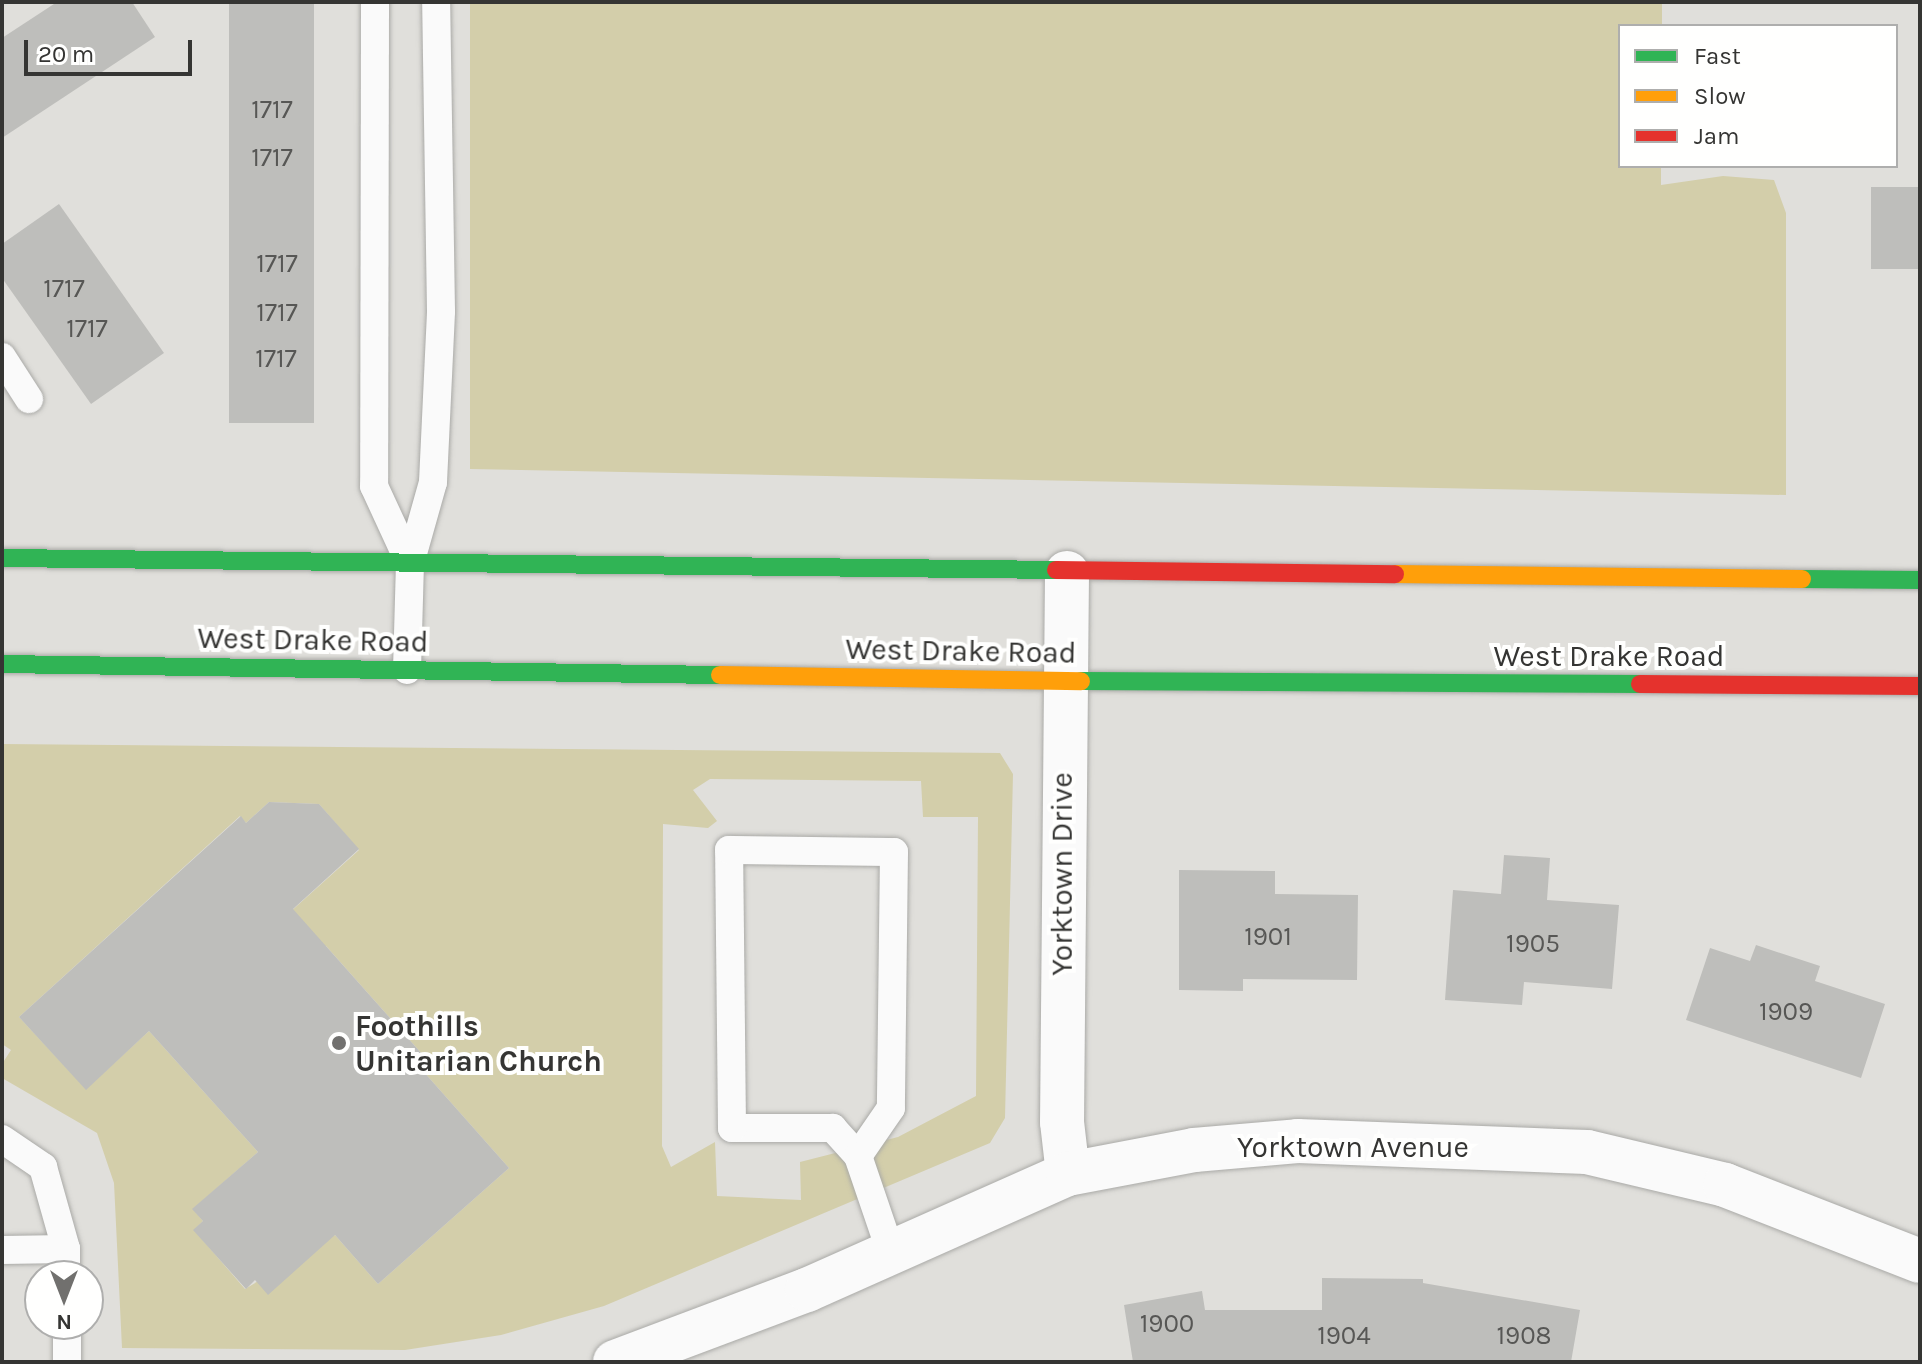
<!DOCTYPE html>
<style>
body{margin:0}
#map{position:relative;width:1922px;height:1364px;overflow:hidden;background:#e0dfdb;font-family:Karla,sans-serif}
div>[style]{position:absolute}
.green>*{inset:0;background:#d3ceaa}
.building>*{inset:0;background:#bebebb;transform-origin:0 0}
.roads{filter:drop-shadow(0 0 2px #aaaaa7) drop-shadow(0 0 2px #aaaaa7)}
.lane>*{height:28px;margin:-14px;padding:0 14px;transform-origin:14px;border-radius:14px;background:#fafafa}
.street>*{height:44px;margin:-22px;padding:0 22px;transform-origin:22px;border-radius:22px;background:#fafafa}
.fast>*{height:18px;margin:-9px;padding:0 9px;transform-origin:9px;border-radius:9px;background:#30b455}
.slow>*{height:18px;margin:-9px;padding:0 9px;transform-origin:9px;border-radius:9px;background:#ff9f0a}
.jam>*{height:18px;margin:-9px;padding:0 9px;transform-origin:9px;border-radius:9px;background:#e5322d}
.dots>*{width:22px;height:22px;translate:-50% -50%;box-sizing:border-box;border:4px solid #fffffe;border-radius:50%}
span{translate:-50% -50%;white-space:nowrap;text-align:center;line-height:1.15;-webkit-text-stroke:8px #fffffe;paint-order:stroke}
.number-label{font-size:26px;color:#575755}
.number-label span{-webkit-text-stroke-width:0}
.street-label{font-size:30px;color:#353533}
.poi-label{font-size:30px;color:#353533;font-weight:700}
.left{translate:0 -50%;text-align:left}
.frame{position:absolute;inset:0;border:4px solid #353533;pointer-events:none}
.legend{position:absolute;left:1618px;top:24px;width:280px;height:144px;box-sizing:border-box;background:#fffffe;border:2px solid #aeaead;margin:0;padding:10px 14px;list-style:none;font-size:24px;color:#353533}
.legend li{display:flex;align-items:center;gap:16px;height:40px}
.legend b{width:40px;border:2px solid #aeaead}
.north{position:absolute;left:24px;top:1260px;width:80px;height:80px;box-sizing:border-box;background:#fffffe;border:2px solid #aeaead;border-radius:50%;rotate:180deg;font-size:22px;font-weight:700;line-height:32px;text-align:center;color:#353533}
.north::after{content:'';display:block;margin:auto;width:28px;height:36px;background:#71706e;clip-path:polygon(50% 0,100% 100%,50% 72%,0 100%)}
.scale{position:absolute;left:24px;top:40px;width:168px;height:36px;box-sizing:border-box;border:4px solid #353533;border-top:0;padding-left:10px;font-size:24px;line-height:28px;white-space:nowrap;color:#353533;-webkit-text-stroke:6px #fffffe;paint-order:stroke}
</style>
<div id="map">
<div class="green">
<div style="clip-path:polygon(470px 2px,1662px 2px,1662px 26px,1620px 26px,1620px 166px,1661px 166px,1661px 185px,1723px 176px,1774px 180px,1786px 213px,1786px 495px,470px 469px)"></div>
<div style="clip-path:polygon(evenodd,2px 744px,1000px 753px,1013px 774px,1005px 1118px,990px 1143px,604px 1306px,501px 1335px,405px 1350px,122px 1348px,114px 1183px,97px 1133px,2px 1078px,2px 1064px,11px 1050px,2px 1044px,2px 744px,710px 779px,921px 781px,923px 817px,978px 817px,976px 1096px,898px 1137px,800px 1162px,801px 1200px,717px 1196px,715px 1142px,671px 1167px,662px 1146px,663px 824px,708px 828px,717px 821px,693px 790px,710px 779px,2px 744px,269px 802px,319px 804px,359px 850px,269px 931px,275px 991px,326px 946px,422px 1054px,415px 1062px,509px 1168px,378px 1284px,335px 1235px,245px 1289px,194px 1230px,203px 1221px,193px 1209px,258px 1152px,149px 1031px,86px 1089px,19px 1017px,240px 816px,246px 823px,269px 802px)"></div>
</div>
<div class="building">
<div style="clip-path:polygon(57px 2px,132px 2px,155px 37px,2px 138px,2px 38px)"></div>
<div style="left:229px;top:2px;width:85px;height:421px"></div>
<div style="left:1871px;top:187px;width:49px;height:82px"></div>
<div style="clip-path:polygon(59px 204px,164px 353px,91px 404px,2px 278px,2px 244px)"></div>
<div style="clip-path:polygon(269px 802px,319px 804px,359px 849px,293px 909px,422px 1054px,415px 1062px,509px 1168px,378px 1284px,335px 1235px,268px 1295px,255px 1280px,246px 1289px,193px 1230px,203px 1221px,192px 1209px,258px 1152px,149px 1031px,86px 1090px,19px 1017px,241px 816px,246px 823px)"></div>
<div style="clip-path:polygon(1504px 855px,1550px 858px,1547px 900px,1619px 905px,1612px 989px,1524px 982px,1522px 1005px,1445px 1000px,1453px 890px,1501px 894px)"></div>
<div style="clip-path:polygon(1179px 870px,1275px 871px,1275px 894px,1358px 895px,1357px 980px,1243px 979px,1243px 991px,1179px 990px)"></div>
<div style="clip-path:polygon(1756px 945px,1820px 966px,1815px 981px,1885px 1004px,1861px 1078px,1686px 1020px,1710px 948px,1750px 961px)"></div>
<div style="clip-path:polygon(1322px 1278px,1423px 1279px,1423px 1283px,1580px 1310px,1571px 1362px,1133px 1362px,1124px 1305px,1202px 1291px,1205px 1310px,1322px 1310px)"></div>
</div>
<div class="roads">
<div class="lane">
<div style="left:375px;top:2px;width:484px;rotate:90.1deg"></div>
<div style="left:374px;top:486px;width:86px;rotate:65.2deg"></div>
<div style="left:2px;top:357px;width:50px;rotate:57.3deg"></div>
<div style="left:407px;top:670px;width:106px;rotate:-88.4deg"></div>
<div style="left:410px;top:564px;width:85px;rotate:-74.3deg"></div>
<div style="left:433px;top:482px;width:171px;rotate:-87.3deg"></div>
<div style="left:441px;top:311px;width:309px;rotate:-90.9deg"></div>
<div style="left:2px;top:1139px;width:50px;rotate:34.3deg"></div>
<div style="left:43px;top:1167px;width:85px;rotate:74.3deg"></div>
<div style="left:66px;top:1249px;width:27px;rotate:90deg"></div>
<div style="left:858px;top:1156px;width:38px;rotate:-132deg"></div>
<div style="left:833px;top:1128px;width:101px;rotate:180deg"></div>
<div style="left:732px;top:1128px;width:278px;rotate:-90.6deg"></div>
<div style="left:729px;top:850px;width:165px;rotate:0.7deg"></div>
<div style="left:894px;top:852px;width:256px;rotate:90.7deg"></div>
<div style="left:891px;top:1108px;width:58px;rotate:124.5deg"></div>
<div style="left:858px;top:1156px;width:102px;rotate:71.2deg"></div>
<div style="left:2px;top:1250px;width:64px;rotate:-0.9deg"></div>
<div style="left:67px;top:1324px;width:38px;rotate:90deg"></div>
</div>
<div class="street">
<div style="left:1067px;top:573px;width:549px;rotate:90.52deg"></div>
<div style="left:1062px;top:1122px;width:52px;rotate:83.4deg"></div>
<div style="left:615px;top:1362px;width:205px;rotate:-20.6deg"></div>
<div style="left:807px;top:1290px;width:286px;rotate:-24deg"></div>
<div style="left:1068px;top:1174px;width:128px;rotate:-10.8deg"></div>
<div style="left:1194px;top:1150px;width:104px;rotate:-4.9deg"></div>
<div style="left:1298px;top:1141px;width:289px;rotate:2.2deg"></div>
<div style="left:1587px;top:1152px;width:142px;rotate:13.4deg"></div>
<div style="left:1725px;top:1185px;width:209px;rotate:21.3deg"></div>
</div>
<div class="fast">
<div style="left:2px;top:558px;width:1054px;rotate:0.65deg"></div>
<div style="left:1802px;top:579px;width:118px;rotate:0.5deg"></div>
<div style="left:2px;top:664px;width:718px;rotate:0.88deg"></div>
<div style="left:1081px;top:681px;width:559px;rotate:0.31deg"></div>
</div>
<div class="slow">
<div style="left:1395px;top:574px;width:407px;rotate:0.7deg"></div>
<div style="left:720px;top:675px;width:361px;rotate:1deg"></div>
</div>
<div class="jam">
<div style="left:1056px;top:570px;width:339px;rotate:0.7deg"></div>
<div style="left:1640px;top:684px;width:280px;rotate:0.4deg"></div>
</div>
</div>
<div class="dots">
<div style="left:339px;top:1043px;background:#71706e"></div>
</div>
<div class="number-label">
<span style="left:272px;top:110px">1717</span>
<span style="left:272px;top:158px">1717</span>
<span style="left:277px;top:264px">1717</span>
<span style="left:64px;top:289px">1717</span>
<span style="left:277px;top:313px">1717</span>
<span style="left:87px;top:329px">1717</span>
<span style="left:276px;top:359px">1717</span>
<span style="left:1268px;top:937px">1901</span>
<span style="left:1533px;top:944px">1905</span>
<span style="left:1786px;top:1012px">1909</span>
<span style="left:1167px;top:1324px">1900</span>
<span style="left:1344px;top:1336px">1904</span>
<span style="left:1524px;top:1336px">1908</span>
</div>
<div class="street-label">
<span style="left:313px;top:640px;rotate:1deg">West Drake Road</span>
<span style="left:961px;top:651px;rotate:1deg">West Drake Road</span>
<span style="left:1609px;top:656px">West Drake Road</span>
<span style="left:1062px;top:874px;rotate:-90deg">Yorktown Drive</span>
<span style="left:1353px;top:1147px">Yorktown Avenue</span>
</div>
<div class="poi-label">
<span class="left" style="left:355px;top:1043px">Foothills<br>Unitarian Church</span>
</div>
<div class="frame"></div>
<ul class="legend">
<li><b style="height:10px;background:#30b455"></b>Fast</li>
<li><b style="height:10px;background:#ff9f0a"></b>Slow</li>
<li><b style="height:10px;background:#e5322d"></b>Jam</li>
</ul>
<div class="north">N</div>
<div class="scale">20 m</div>
</div>
